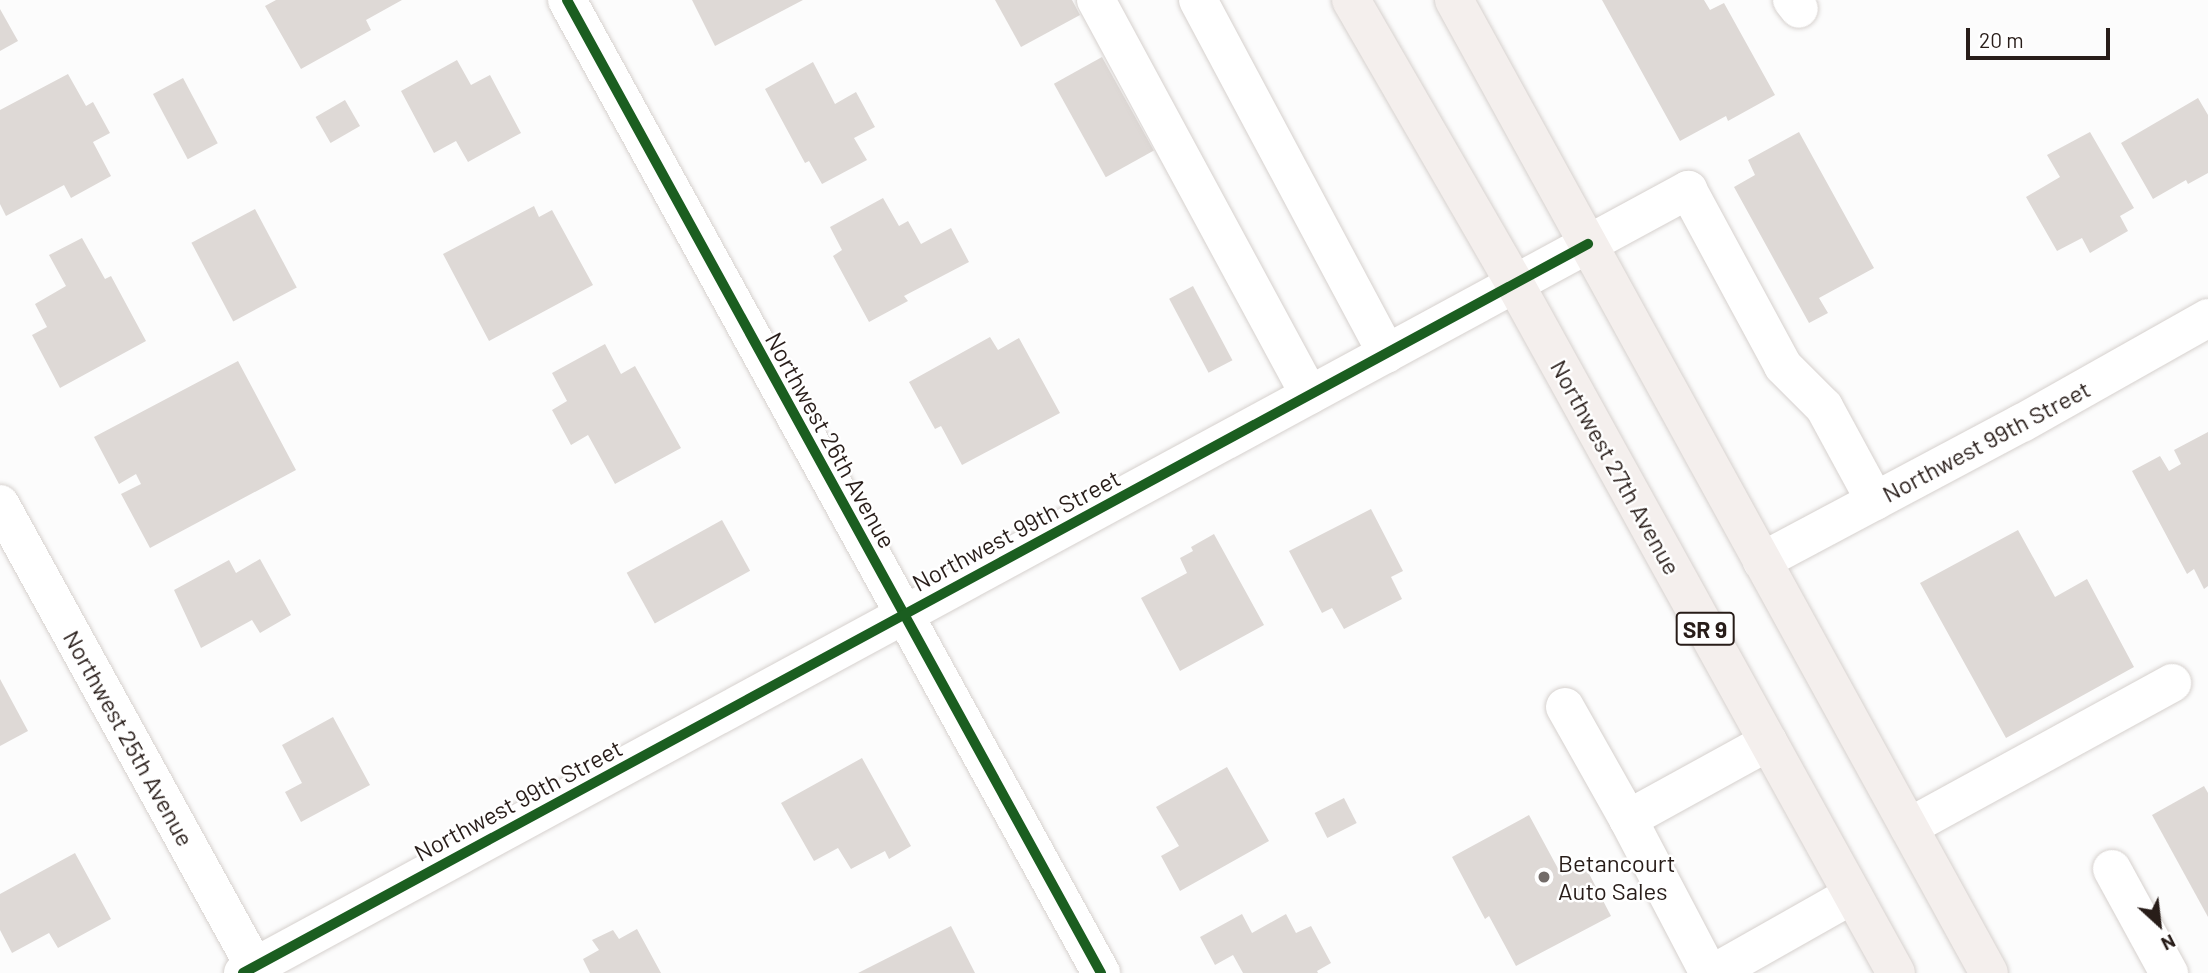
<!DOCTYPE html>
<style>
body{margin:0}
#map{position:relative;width:2208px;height:973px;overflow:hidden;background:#fcfcfc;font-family:Barlow,sans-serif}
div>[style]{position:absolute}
.building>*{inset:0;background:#ded9d6;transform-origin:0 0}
.roads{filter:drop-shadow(0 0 2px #d6d1ce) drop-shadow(0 0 2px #d6d1ce)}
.minor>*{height:38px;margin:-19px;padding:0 19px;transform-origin:19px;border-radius:19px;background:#fff}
.major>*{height:38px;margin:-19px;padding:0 19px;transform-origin:19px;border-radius:19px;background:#f4efed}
.cycleway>*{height:10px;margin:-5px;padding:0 5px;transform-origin:5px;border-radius:5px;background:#1b5e20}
.dots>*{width:19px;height:19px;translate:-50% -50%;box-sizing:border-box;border:4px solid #fff;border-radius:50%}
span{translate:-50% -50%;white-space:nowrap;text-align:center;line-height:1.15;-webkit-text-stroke:5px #fff;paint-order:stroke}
.shield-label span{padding:2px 5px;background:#fff;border:2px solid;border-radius:5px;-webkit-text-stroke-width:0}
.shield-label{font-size:23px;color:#281d19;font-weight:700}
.street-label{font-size:24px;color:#281d19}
.poi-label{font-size:24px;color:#281d19}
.left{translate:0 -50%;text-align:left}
.north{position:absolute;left:2124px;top:889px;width:70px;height:70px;-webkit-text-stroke:5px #fff;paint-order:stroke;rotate:153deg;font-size:19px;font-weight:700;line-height:28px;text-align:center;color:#281d19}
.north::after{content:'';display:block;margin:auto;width:24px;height:32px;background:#281d19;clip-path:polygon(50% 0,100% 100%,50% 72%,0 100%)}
.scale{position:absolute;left:1966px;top:28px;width:144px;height:32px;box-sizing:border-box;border:4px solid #281d19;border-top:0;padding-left:9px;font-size:21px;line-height:24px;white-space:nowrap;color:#281d19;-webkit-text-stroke:5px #fff;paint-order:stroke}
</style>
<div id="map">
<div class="building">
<div style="clip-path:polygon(276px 0,402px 0,366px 20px,371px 30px,301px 69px,265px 6px)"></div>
<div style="clip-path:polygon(692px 0,803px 0,715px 46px)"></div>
<div style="clip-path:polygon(995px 0,1072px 0,1080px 15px,1021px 47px)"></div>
<div style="clip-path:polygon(1602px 0,1704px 0,1710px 10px,1724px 3px,1775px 95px,1728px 121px,1726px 116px,1680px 141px)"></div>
<div style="clip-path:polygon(0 9px,18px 41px,0 51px)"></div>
<div style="left:1102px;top:57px;width:107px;height:55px;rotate:61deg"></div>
<div style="clip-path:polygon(457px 60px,471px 85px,490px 75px,521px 133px,468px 162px,456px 141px,434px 153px,401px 91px)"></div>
<div style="clip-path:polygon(813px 62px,835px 104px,856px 92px,875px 127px,854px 138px,867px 160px,822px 184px,809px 161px,805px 163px,765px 89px)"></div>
<div style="clip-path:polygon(68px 74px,86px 106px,93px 102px,110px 133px,93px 142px,111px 176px,71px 198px,64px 185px,6px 216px,0 204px,0 110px)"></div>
<div style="left:183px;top:78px;width:74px;height:34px;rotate:62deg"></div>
<div style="clip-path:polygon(2198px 98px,2208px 115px,2208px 173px,2188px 184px,2186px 180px,2153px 199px,2121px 143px)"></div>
<div style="left:345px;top:100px;width:30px;height:34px;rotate:60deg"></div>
<div style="clip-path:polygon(1799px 132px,1874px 268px,1819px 298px,1828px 313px,1809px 323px,1734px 187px,1755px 175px,1748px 160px)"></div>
<div style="clip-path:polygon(2090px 132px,2134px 208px,2120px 216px,2128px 231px,2090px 253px,2082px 238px,2057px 251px,2026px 197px,2060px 177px,2047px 155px)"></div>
<div style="clip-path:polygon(883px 198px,899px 226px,908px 221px,921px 244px,951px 228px,969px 262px,904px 296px,908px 301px,869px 322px,833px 256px,842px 250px,830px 227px)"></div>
<div style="clip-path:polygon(534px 206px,539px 217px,552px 210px,593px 285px,489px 341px,443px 254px)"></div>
<div style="left:255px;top:209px;width:89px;height:72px;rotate:62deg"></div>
<div style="clip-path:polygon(82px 238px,105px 279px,111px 276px,146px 341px,60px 388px,32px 335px,47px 327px,35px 304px,66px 286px,49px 255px)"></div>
<div style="left:1193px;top:286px;width:84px;height:27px;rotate:62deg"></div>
<div style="clip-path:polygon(990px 337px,998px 350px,1019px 338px,1060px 413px,962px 465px,941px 426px,935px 429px,909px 382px)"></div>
<div style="clip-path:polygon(605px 344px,621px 374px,635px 366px,681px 448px,615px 484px,588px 435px,571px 445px,552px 410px,567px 401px,552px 373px)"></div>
<div style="clip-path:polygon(238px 361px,296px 470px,150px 548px,121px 494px,141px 484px,136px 474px,119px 484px,94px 437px)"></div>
<div style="clip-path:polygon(2208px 432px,2208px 586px,2204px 589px,2194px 569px,2187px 574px,2132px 471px,2160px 456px,2169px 471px,2181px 464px,2174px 450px)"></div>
<div style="clip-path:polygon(1371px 509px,1403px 571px,1391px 577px,1402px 599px,1344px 629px,1332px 608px,1322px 613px,1289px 551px)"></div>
<div style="left:722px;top:520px;width:58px;height:109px;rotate:61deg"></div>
<div style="clip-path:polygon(2018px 530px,2055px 597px,2087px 579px,2134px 667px,2006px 738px,1920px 583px)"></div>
<div style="clip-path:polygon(1214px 534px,1264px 625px,1180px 671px,1141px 598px,1187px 573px,1180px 558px,1193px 551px,1191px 547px)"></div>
<div style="clip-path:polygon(260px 559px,291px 615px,260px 633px,252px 620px,201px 648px,174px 590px,229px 560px,236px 573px)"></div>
<div style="clip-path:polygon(0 679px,28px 731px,0 746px)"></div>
<div style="clip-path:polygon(333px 717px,370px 785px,301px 822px,285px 792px,302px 783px,282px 745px)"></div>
<div style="clip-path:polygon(862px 758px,911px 846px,889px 859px,885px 851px,851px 869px,838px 848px,814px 861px,781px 803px)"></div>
<div style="clip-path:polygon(1227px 767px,1269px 841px,1180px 891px,1161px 856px,1179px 846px,1156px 807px)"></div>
<div style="clip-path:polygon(2204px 786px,2208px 793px,2208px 917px,2152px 815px)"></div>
<div style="left:1344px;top:798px;width:28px;height:33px;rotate:63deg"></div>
<div style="clip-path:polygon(1529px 815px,1562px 876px,1584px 864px,1611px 916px,1516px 966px,1489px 916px,1485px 919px,1452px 857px)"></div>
<div style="clip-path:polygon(75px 853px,111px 919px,58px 948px,49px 933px,12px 953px,0 930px,0 894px)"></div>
<div style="clip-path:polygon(1242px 914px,1252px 933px,1286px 914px,1296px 933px,1311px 926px,1331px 963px,1317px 971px,1318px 973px,1243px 973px,1233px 955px,1215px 965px,1200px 937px)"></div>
<div style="clip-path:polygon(951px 926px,975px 973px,858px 973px)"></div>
<div style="clip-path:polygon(637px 929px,661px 973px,590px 973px,583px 959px,599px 950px,592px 940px,613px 930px,619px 939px)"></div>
</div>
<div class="roads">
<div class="minor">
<div style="left:567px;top:0;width:1110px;rotate:61.24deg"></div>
<div style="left:1096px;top:0;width:449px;rotate:61.6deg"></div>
<div style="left:1198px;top:0;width:401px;rotate:61.9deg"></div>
<div style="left:1792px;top:0;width:11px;rotate:52deg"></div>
<div style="left:0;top:504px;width:535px;rotate:61.18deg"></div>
<div style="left:1762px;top:561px;width:294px;rotate:-28deg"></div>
<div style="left:2022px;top:423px;width:214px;rotate:-29.4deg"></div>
<div style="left:1565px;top:707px;width:129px;rotate:60.6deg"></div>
<div style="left:1628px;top:819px;width:160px;rotate:-28.8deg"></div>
<div style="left:1628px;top:819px;width:174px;rotate:62.3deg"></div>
<div style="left:1909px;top:827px;width:300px;rotate:-28.7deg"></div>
<div style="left:2112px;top:869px;width:119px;rotate:61.3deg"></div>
<div style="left:243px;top:973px;width:1644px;rotate:-28.45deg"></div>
<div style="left:1688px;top:190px;width:200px;rotate:61.6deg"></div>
<div style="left:1783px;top:366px;width:58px;rotate:45deg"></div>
<div style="left:1824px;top:407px;width:107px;rotate:61.5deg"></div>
<div style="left:1714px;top:973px;width:159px;rotate:-29.5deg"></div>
</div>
<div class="major">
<div style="left:1351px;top:0;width:328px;rotate:60deg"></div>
<div style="left:1515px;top:284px;width:787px;rotate:61.06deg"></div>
<div style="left:1454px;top:0;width:1110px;rotate:61.2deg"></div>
</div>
</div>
<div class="cycleway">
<div style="left:567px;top:0;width:1110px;rotate:61.24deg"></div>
<div style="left:243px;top:973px;width:1530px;rotate:-28.46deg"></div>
</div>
<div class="dots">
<div style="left:1544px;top:877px;background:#726b68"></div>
</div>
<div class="shield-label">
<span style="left:1705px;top:629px">SR 9</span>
</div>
<div class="street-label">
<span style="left:831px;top:440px;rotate:61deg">Northwest 26th Avenue</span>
<span style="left:1986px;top:441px;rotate:-28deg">Northwest 99th Street</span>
<span style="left:1616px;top:467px;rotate:61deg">Northwest 27th Avenue</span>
<span style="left:1016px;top:530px;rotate:-28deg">Northwest 99th Street</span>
<span style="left:129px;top:738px;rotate:61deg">Northwest 25th Avenue</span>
<span style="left:518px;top:800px;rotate:-28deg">Northwest 99th Street</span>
</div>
<div class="poi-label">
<span class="left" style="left:1558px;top:877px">Betancourt<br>Auto Sales</span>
</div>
<div class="north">N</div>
<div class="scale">20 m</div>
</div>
